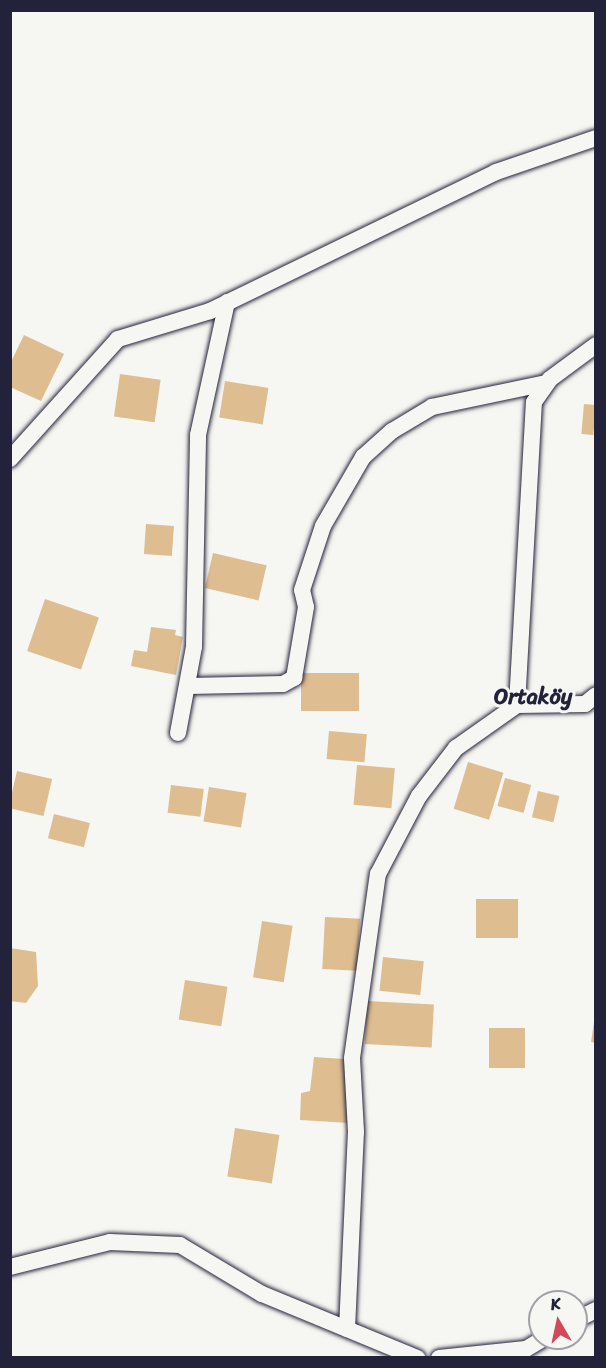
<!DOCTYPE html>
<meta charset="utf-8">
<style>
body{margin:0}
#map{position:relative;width:606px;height:1368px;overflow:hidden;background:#f6f6f2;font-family:Sriracha,sans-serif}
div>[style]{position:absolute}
.building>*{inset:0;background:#debd90;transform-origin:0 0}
.roads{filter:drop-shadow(0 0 2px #22223b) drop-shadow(0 0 2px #22223b)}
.street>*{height:16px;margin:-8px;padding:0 8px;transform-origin:8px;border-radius:8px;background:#f6f6f2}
span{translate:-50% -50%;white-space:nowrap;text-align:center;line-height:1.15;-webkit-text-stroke:6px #f6f6f2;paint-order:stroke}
.quarter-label{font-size:22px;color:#22223b;font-weight:700}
.frame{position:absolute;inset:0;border:12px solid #22223b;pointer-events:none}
.north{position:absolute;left:528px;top:1290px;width:60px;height:60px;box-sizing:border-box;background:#f6f6f2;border:2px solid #a1a1a9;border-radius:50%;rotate:351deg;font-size:16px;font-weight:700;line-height:24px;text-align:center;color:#22223b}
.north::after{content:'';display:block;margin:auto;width:21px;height:27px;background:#d1495b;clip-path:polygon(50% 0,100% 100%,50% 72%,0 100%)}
</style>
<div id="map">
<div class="building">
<div style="clip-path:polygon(24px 335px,64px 354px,41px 401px,10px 387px,10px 364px)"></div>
<div style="left:120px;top:374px;width:41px;height:43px;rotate:8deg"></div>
<div style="left:225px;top:381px;width:44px;height:37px;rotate:9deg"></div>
<div style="left:584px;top:404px;width:12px;height:30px;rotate:5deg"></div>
<div style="left:146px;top:524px;width:28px;height:30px;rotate:4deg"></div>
<div style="left:213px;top:553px;width:55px;height:36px;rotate:13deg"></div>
<div style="left:45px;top:599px;width:57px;height:55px;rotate:19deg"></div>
<div style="clip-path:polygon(151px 627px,176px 630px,175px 635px,183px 637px,176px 675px,131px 666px,134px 650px,147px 652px)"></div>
<div style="left:301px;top:673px;width:58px;height:38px"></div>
<div style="left:329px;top:731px;width:38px;height:28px;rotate:5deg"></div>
<div style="left:468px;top:762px;width:37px;height:49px;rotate:17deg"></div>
<div style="left:357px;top:765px;width:38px;height:40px;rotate:5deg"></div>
<div style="left:17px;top:771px;width:36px;height:38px;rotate:13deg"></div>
<div style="left:505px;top:778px;width:27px;height:29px;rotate:15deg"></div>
<div style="left:171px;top:785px;width:33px;height:28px;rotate:7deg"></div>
<div style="left:209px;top:787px;width:38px;height:35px;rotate:9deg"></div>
<div style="left:538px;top:791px;width:22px;height:27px;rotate:13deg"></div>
<div style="left:54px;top:814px;width:37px;height:25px;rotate:14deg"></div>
<div style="left:476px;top:899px;width:42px;height:39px"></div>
<div style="left:325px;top:917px;width:35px;height:52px;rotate:3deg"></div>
<div style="left:262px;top:921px;width:31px;height:57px;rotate:9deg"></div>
<div style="clip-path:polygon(10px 948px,36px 952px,38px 986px,26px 1003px,10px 1001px)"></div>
<div style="left:383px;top:957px;width:41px;height:34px;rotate:6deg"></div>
<div style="left:185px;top:980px;width:43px;height:40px;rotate:9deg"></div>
<div style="left:367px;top:1001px;width:67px;height:43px;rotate:3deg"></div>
<div style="clip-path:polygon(594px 1022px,596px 1022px,596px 1043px,591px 1042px)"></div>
<div style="left:489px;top:1028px;width:36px;height:40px"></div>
<div style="clip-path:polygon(314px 1057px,344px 1059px,349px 1123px,300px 1120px,301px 1093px,310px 1091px)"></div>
<div style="left:235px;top:1128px;width:45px;height:49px;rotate:9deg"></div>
</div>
<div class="roads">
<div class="street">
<div style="left:10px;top:459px;width:161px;rotate:-48deg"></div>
<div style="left:118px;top:339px;width:96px;rotate:-16.9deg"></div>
<div style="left:210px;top:311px;width:318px;rotate:-25.9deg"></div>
<div style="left:496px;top:172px;width:106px;rotate:-18.8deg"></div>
<div style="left:189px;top:686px;width:94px;rotate:-1.2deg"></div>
<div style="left:283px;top:684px;width:13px;rotate:-29deg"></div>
<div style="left:294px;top:678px;width:72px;rotate:-80.4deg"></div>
<div style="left:306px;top:607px;width:17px;rotate:-103deg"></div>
<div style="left:302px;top:590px;width:67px;rotate:-71.8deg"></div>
<div style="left:323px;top:526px;width:80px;rotate:-59.9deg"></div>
<div style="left:363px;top:457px;width:39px;rotate:-42deg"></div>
<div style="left:392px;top:431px;width:47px;rotate:-31deg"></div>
<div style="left:432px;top:407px;width:117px;rotate:-11.8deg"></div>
<div style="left:517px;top:705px;width:68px;rotate:-0.8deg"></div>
<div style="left:585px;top:704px;width:14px;rotate:-39deg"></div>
<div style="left:178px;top:733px;width:87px;rotate:-79.5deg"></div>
<div style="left:194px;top:647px;width:212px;rotate:-88.9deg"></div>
<div style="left:198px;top:435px;width:136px;rotate:-77.7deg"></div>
<div style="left:10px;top:1267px;width:103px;rotate:-14deg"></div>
<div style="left:110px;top:1242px;width:70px;rotate:2.5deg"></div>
<div style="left:180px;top:1245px;width:96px;rotate:30.9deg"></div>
<div style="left:262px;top:1294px;width:168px;rotate:22.4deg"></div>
<div style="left:576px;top:1320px;width:22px;rotate:-27deg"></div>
<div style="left:347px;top:1329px;width:197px;rotate:-87.4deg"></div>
<div style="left:356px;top:1132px;width:74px;rotate:-93.1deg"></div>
<div style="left:352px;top:1058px;width:186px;rotate:-82deg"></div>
<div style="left:378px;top:874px;width:88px;rotate:-62.3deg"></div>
<div style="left:419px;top:796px;width:61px;rotate:-52.4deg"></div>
<div style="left:456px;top:748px;width:75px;rotate:-35.2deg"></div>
<div style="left:517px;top:705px;width:303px;rotate:-86.8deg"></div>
<div style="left:534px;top:402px;width:28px;rotate:-55deg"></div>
<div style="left:550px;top:379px;width:57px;rotate:-36.5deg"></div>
<div style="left:439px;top:1358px;width:87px;rotate:-5.9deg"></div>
<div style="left:526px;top:1349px;width:21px;rotate:-31deg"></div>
</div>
</div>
<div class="quarter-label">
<span style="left:533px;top:697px">Ortaköy</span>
</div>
<div class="frame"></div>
<div class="north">K</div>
</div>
